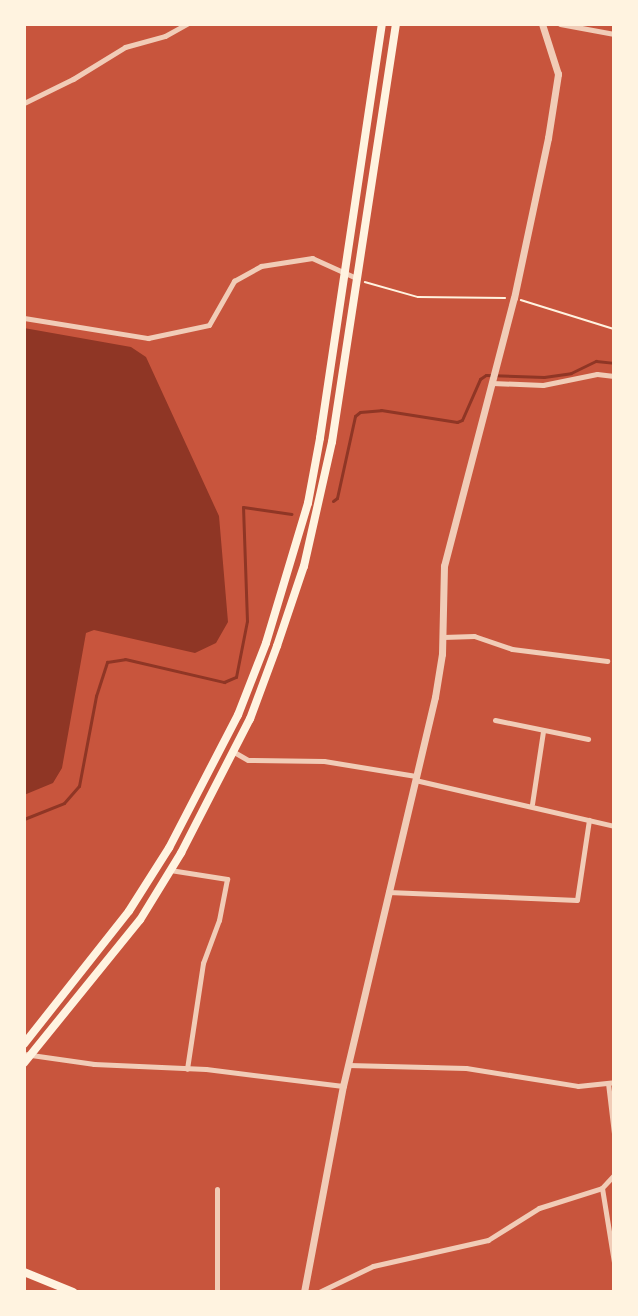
<!DOCTYPE html>
<style>
body{margin:0}
#map{position:relative;width:638px;height:1316px;overflow:hidden;background:#c8553d;font-family:"Playfair Display",serif}
div>[style]{position:absolute}
.water>*{inset:0;background:#8f3625}
.stream>*{height:3px;margin:-1.5px;padding:0 1.5px;transform-origin:1.5px;border-radius:1.5px;background:#8f3625}
.path>*{height:1.5px;margin:-0.75px;padding:0 0.75px;transform-origin:0.75px;border-radius:0.75px;background:#fff3e0}
.minor>*{height:5px;margin:-2.5px;padding:0 2.5px;transform-origin:2.5px;border-radius:2.5px;background:#f1ccb7}
.tertiary>*{height:7px;margin:-3.5px;padding:0 3.5px;transform-origin:3.5px;border-radius:3.5px;background:#f1ccb7}
.primary>*{height:8px;margin:-4px;padding:0 4px;transform-origin:4px;border-radius:4px;background:#fff3e0}
span{translate:-50% -50%;white-space:nowrap;text-align:center;line-height:1.15;-webkit-text-stroke:6px #fff3e0;paint-order:stroke}
.frame{position:absolute;inset:0;border:26px solid #fff3e0;pointer-events:none}
</style>
<div id="map">
<div class="water">
<div style="clip-path:polygon(24px 328px,131px 347px,146px 357px,219px 516px,228px 622px,216px 643px,195px 653px,94px 630px,86px 633px,62px 768px,53px 783px,24px 795px)"></div>
</div>
<div class="stream">
<div style="left:333px;top:501px;width:5px;rotate:-37deg"></div>
<div style="left:337px;top:498px;width:84px;rotate:-77.6deg"></div>
<div style="left:355px;top:416px;width:6px;rotate:-39deg"></div>
<div style="left:360px;top:412px;width:21px;rotate:-5deg"></div>
<div style="left:381px;top:410px;width:77px;rotate:9deg"></div>
<div style="left:457px;top:422px;width:5px;rotate:-22deg"></div>
<div style="left:462px;top:420px;width:45px;rotate:-66.3deg"></div>
<div style="left:480px;top:379px;width:7px;rotate:-34deg"></div>
<div style="left:486px;top:375px;width:58px;rotate:2deg"></div>
<div style="left:544px;top:377px;width:27px;rotate:-8deg"></div>
<div style="left:571px;top:373px;width:28px;rotate:-26deg"></div>
<div style="left:596px;top:361px;width:18px;rotate:6deg"></div>
<div style="left:24px;top:819px;width:43px;rotate:-21.8deg"></div>
<div style="left:64px;top:803px;width:23px;rotate:-49deg"></div>
<div style="left:79px;top:786px;width:92px;rotate:-79.3deg"></div>
<div style="left:96px;top:696px;width:36px;rotate:-72deg"></div>
<div style="left:107px;top:662px;width:18px;rotate:-9deg"></div>
<div style="left:125px;top:659px;width:102px;rotate:13.1deg"></div>
<div style="left:224px;top:682px;width:13px;rotate:-23deg"></div>
<div style="left:236px;top:677px;width:57px;rotate:-78.9deg"></div>
<div style="left:247px;top:621px;width:114px;rotate:-92deg"></div>
<div style="left:243px;top:507px;width:49px;rotate:8.1deg"></div>
</div>
<div class="path">
<div style="left:365px;top:282px;width:55px;rotate:15.8deg"></div>
<div style="left:418px;top:297px;width:87px;rotate:0.7deg"></div>
<div style="left:521px;top:300px;width:97px;rotate:17.3deg"></div>
</div>
<div class="minor">
<div style="left:560px;top:24px;width:55px;rotate:10.5deg"></div>
<div style="left:24px;top:103px;width:55px;rotate:-26.1deg"></div>
<div style="left:73px;top:79px;width:61px;rotate:-31.6deg"></div>
<div style="left:125px;top:47px;width:41px;rotate:-15.4deg"></div>
<div style="left:165px;top:36px;width:25px;rotate:-29deg"></div>
<div style="left:24px;top:318px;width:126px;rotate:9.2deg"></div>
<div style="left:148px;top:338px;width:62px;rotate:-12deg"></div>
<div style="left:209px;top:325px;width:51px;rotate:-60.4deg"></div>
<div style="left:234px;top:281px;width:31px;rotate:-29deg"></div>
<div style="left:261px;top:266px;width:52px;rotate:-8.9deg"></div>
<div style="left:312px;top:258px;width:48px;rotate:24.4deg"></div>
<div style="left:492px;top:383px;width:51px;rotate:2.2deg"></div>
<div style="left:543px;top:385px;width:55px;rotate:-11.5deg"></div>
<div style="left:597px;top:374px;width:17px;rotate:7deg"></div>
<div style="left:443px;top:637px;width:31px;rotate:-2deg"></div>
<div style="left:474px;top:636px;width:40px;rotate:18.9deg"></div>
<div style="left:512px;top:649px;width:96px;rotate:7.2deg"></div>
<div style="left:495px;top:720px;width:95px;rotate:11.5deg"></div>
<div style="left:234px;top:752px;width:16px;rotate:30deg"></div>
<div style="left:248px;top:760px;width:76px;rotate:0.8deg"></div>
<div style="left:324px;top:761px;width:93px;rotate:9.3deg"></div>
<div style="left:415px;top:780px;width:204px;rotate:13deg"></div>
<div style="left:532px;top:804px;width:74px;rotate:-81.4deg"></div>
<div style="left:170px;top:870px;width:58px;rotate:9deg"></div>
<div style="left:227px;top:879px;width:42px;rotate:101deg"></div>
<div style="left:219px;top:920px;width:46px;rotate:110.4deg"></div>
<div style="left:203px;top:963px;width:107px;rotate:98.6deg"></div>
<div style="left:388px;top:892px;width:189px;rotate:2.4deg"></div>
<div style="left:577px;top:900px;width:81px;rotate:-81.5deg"></div>
<div style="left:24px;top:1054px;width:71px;rotate:8.1deg"></div>
<div style="left:94px;top:1064px;width:112px;rotate:2.6deg"></div>
<div style="left:206px;top:1069px;width:138px;rotate:7.1deg"></div>
<div style="left:348px;top:1065px;width:118px;rotate:1.5deg"></div>
<div style="left:466px;top:1068px;width:113px;rotate:9.1deg"></div>
<div style="left:578px;top:1086px;width:36px;rotate:-6deg"></div>
<div style="left:608px;top:1083px;width:50px;rotate:83.2deg"></div>
<div style="left:614px;top:1175px;width:18px;rotate:133deg"></div>
<div style="left:602px;top:1188px;width:75px;rotate:80.8deg"></div>
<div style="left:217px;top:1292px;width:103px;rotate:-90deg"></div>
<div style="left:319px;top:1292px;width:60px;rotate:-25.7deg"></div>
<div style="left:373px;top:1266px;width:118px;rotate:-12.7deg"></div>
<div style="left:488px;top:1240px;width:60px;rotate:-32.1deg"></div>
<div style="left:539px;top:1208px;width:66px;rotate:-17.6deg"></div>
</div>
<div class="tertiary">
<div style="left:304px;top:1292px;width:210px;rotate:-79.3deg"></div>
<div style="left:343px;top:1086px;width:400px;rotate:-76.7deg"></div>
<div style="left:435px;top:697px;width:44px;rotate:-80.8deg"></div>
<div style="left:442px;top:654px;width:88px;rotate:-88.7deg"></div>
<div style="left:444px;top:566px;width:277px;rotate:-75.4deg"></div>
<div style="left:514px;top:298px;width:164px;rotate:-78deg"></div>
<div style="left:548px;top:138px;width:65px;rotate:-81.1deg"></div>
<div style="left:558px;top:74px;width:52px;rotate:-107.7deg"></div>
</div>
<div class="primary">
<div style="left:24px;top:1044px;width:169px;rotate:-51.7deg"></div>
<div style="left:129px;top:911px;width:75px;rotate:-57.6deg"></div>
<div style="left:169px;top:848px;width:150px;rotate:-62.6deg"></div>
<div style="left:238px;top:715px;width:77px;rotate:-68.7deg"></div>
<div style="left:266px;top:643px;width:146px;rotate:-73.3deg"></div>
<div style="left:308px;top:503px;width:66px;rotate:-79.5deg"></div>
<div style="left:320px;top:438px;width:419px;rotate:-81.5deg"></div>
<div style="left:24px;top:1063px;width:184px;rotate:-51deg"></div>
<div style="left:140px;top:920px;width:79px;rotate:-58.5deg"></div>
<div style="left:181px;top:853px;width:151px;rotate:-62.8deg"></div>
<div style="left:250px;top:719px;width:78px;rotate:-69.7deg"></div>
<div style="left:277px;top:646px;width:84px;rotate:-71.4deg"></div>
<div style="left:304px;top:566px;width:127px;rotate:-77.3deg"></div>
<div style="left:332px;top:442px;width:423px;rotate:-81.3deg"></div>
<div style="left:24px;top:1272px;width:53px;rotate:22.2deg"></div>
</div>
<div class="frame"></div>
</div>
